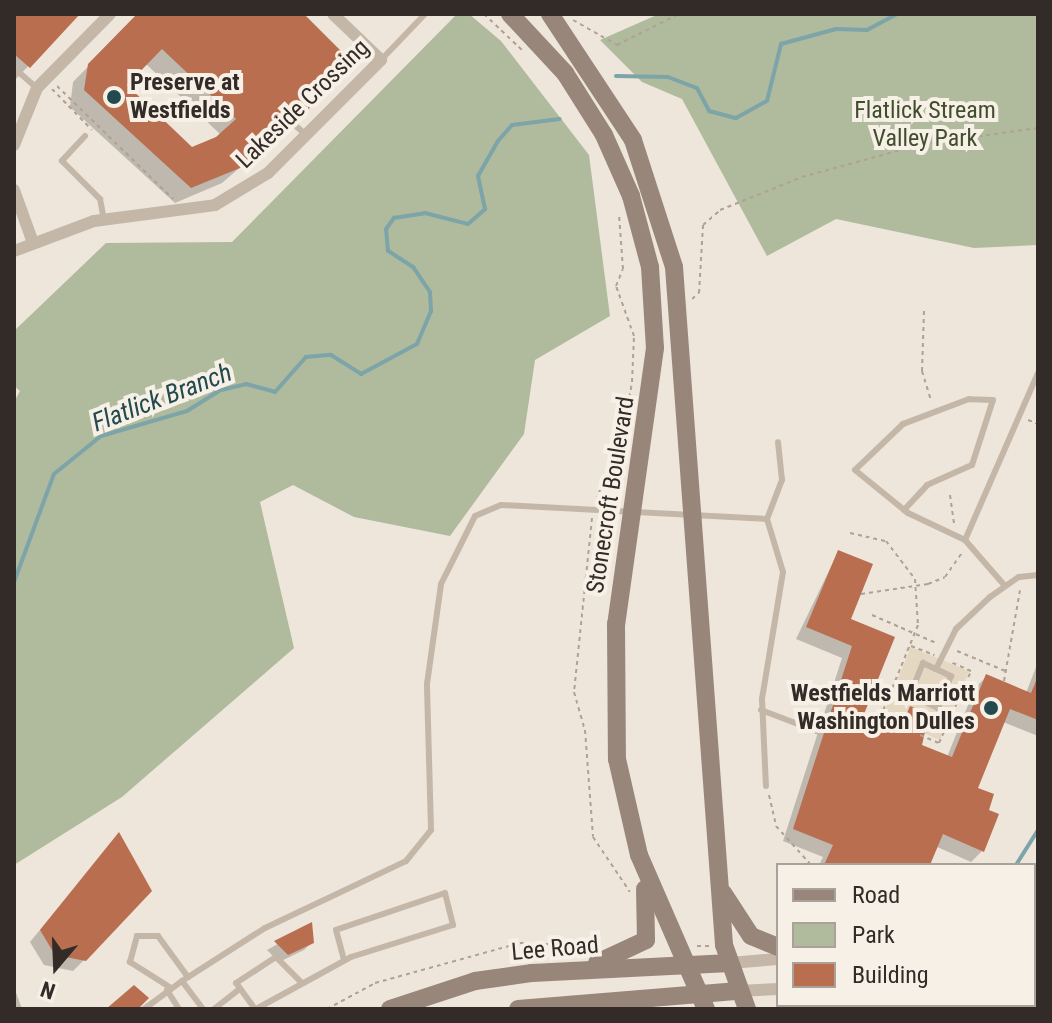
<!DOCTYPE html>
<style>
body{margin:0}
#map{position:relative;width:1052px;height:1023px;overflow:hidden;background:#eee6db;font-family:"Roboto Condensed",sans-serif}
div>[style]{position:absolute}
.green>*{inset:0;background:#afbb9c}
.plaza>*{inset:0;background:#e5d8c3}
.shadow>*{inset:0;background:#0003}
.stream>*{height:4px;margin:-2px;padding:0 2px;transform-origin:2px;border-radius:2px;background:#7da4a8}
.building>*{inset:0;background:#b86e4f}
.path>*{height:2px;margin-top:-1px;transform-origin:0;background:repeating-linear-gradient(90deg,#b0a192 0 4px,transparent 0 8px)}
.lane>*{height:6px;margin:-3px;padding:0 3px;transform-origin:3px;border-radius:3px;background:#c5b7a8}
.street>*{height:12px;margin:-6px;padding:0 6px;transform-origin:6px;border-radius:6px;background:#c5b7a8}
.secondary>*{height:18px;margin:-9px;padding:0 9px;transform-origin:9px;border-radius:9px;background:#98867a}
.dots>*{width:22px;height:22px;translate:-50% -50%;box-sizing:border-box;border:4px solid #f7f0e6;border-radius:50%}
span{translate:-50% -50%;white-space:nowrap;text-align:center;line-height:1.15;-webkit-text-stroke:8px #f7f0e6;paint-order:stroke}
.poi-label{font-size:24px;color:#332b27;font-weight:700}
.left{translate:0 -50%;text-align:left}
.right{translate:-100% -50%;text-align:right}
.street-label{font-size:24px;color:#332b27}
.park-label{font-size:24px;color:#404e2e}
.water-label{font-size:26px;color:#224a4f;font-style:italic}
.frame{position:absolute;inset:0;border:16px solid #332b27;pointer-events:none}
.legend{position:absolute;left:776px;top:863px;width:260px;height:144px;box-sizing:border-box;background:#f7f0e6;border:2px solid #a9a19a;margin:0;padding:10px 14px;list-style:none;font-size:24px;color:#332b27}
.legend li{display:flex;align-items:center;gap:16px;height:40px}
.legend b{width:40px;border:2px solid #a9a19a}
.north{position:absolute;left:16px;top:927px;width:80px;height:80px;-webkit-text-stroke:6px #f7f0e6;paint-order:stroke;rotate:199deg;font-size:22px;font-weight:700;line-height:32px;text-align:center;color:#332b27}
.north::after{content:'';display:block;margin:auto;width:28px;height:36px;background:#332b27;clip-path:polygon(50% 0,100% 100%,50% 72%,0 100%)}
</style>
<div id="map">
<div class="green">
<div style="clip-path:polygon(457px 14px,469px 14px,501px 41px,589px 155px,610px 316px,535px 360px,524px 434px,450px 536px,354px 517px,293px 485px,260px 502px,294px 648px,122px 797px,14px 865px,14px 402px,20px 391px,14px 386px,14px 331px,106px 243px,232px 242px)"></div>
<div style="clip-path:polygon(659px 14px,1038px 14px,1038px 245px,974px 248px,836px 219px,767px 256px,682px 99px,642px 82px,600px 40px)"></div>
</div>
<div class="plaza">
<div style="clip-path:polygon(911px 647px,969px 671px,940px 740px,921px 732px,910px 706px,902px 725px,882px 717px)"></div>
</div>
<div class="shadow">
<div style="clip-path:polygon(14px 14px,78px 14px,14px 81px)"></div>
<div style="clip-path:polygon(evenodd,140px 14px,303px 14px,297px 118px,222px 183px,175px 203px,70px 107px,73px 82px,140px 14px,146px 64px,221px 135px,192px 149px,125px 85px,146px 64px)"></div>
<div style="clip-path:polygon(838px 552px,848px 620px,893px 638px,859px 720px,894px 732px,910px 709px,920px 746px,947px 757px,975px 688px,986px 677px,1026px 693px,1038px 662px,1038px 736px,1003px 722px,975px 789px,986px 811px,982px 851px,971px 862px,935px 846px,928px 865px,819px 865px,823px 857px,783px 841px,842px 658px,796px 639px)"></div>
<div style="clip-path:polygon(118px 835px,85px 959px,73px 971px,44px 965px,30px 942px)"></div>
<div style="clip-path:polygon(311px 925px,312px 942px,304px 950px,279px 962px,267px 950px)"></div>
<div style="clip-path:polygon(14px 987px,22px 1009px,14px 1009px)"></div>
</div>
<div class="stream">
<div style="left:616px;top:76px;width:52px;rotate:1.1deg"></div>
<div style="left:668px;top:77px;width:31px;rotate:21deg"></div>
<div style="left:697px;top:88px;width:26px;rotate:62deg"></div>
<div style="left:709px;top:111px;width:28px;rotate:15deg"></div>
<div style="left:736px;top:118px;width:35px;rotate:-29deg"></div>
<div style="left:767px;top:101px;width:59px;rotate:-76.2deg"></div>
<div style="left:781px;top:44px;width:57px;rotate:-15.3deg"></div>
<div style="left:836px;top:29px;width:31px;rotate:2deg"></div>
<div style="left:867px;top:30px;width:34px;rotate:-28deg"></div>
<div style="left:14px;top:582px;width:115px;rotate:-69.7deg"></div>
<div style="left:54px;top:474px;width:60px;rotate:-39deg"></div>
<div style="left:101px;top:436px;width:90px;rotate:-16.2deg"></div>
<div style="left:187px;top:411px;width:40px;rotate:-32deg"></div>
<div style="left:221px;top:390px;width:26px;rotate:-13deg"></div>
<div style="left:246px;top:384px;width:30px;rotate:15deg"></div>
<div style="left:275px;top:392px;width:47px;rotate:-48.5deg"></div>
<div style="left:306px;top:357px;width:25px;rotate:-5deg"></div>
<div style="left:331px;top:355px;width:36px;rotate:32deg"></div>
<div style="left:361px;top:374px;width:64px;rotate:-28.2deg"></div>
<div style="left:417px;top:344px;width:36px;rotate:-67deg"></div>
<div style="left:431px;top:311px;width:19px;rotate:-93deg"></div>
<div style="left:430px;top:292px;width:30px;rotate:-124deg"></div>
<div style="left:413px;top:267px;width:30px;rotate:-147deg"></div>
<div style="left:388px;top:251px;width:22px;rotate:-95deg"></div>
<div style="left:386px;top:229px;width:14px;rotate:-54deg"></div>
<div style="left:394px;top:218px;width:31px;rotate:-9deg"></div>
<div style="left:425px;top:213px;width:44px;rotate:14.3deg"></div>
<div style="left:468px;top:224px;width:23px;rotate:-41deg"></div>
<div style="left:485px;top:209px;width:34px;rotate:-102deg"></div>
<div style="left:478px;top:176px;width:40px;rotate:-60.3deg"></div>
<div style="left:498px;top:141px;width:21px;rotate:-49deg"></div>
<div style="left:512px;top:125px;width:48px;rotate:-7.1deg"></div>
<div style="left:1016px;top:865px;width:41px;rotate:-57.8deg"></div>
</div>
<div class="building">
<div style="clip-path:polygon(14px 14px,80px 14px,30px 68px,14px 54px)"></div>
<div style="clip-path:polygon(evenodd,137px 14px,304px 14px,353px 63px,298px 120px,290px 119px,276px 142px,240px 168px,191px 188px,84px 90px,88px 64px,137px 14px,162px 49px,236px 119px,216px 137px,192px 147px,127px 85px,162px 49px)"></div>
<div style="clip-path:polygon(838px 550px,873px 564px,851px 619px,895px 637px,862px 719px,900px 729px,910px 706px,929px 714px,922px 745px,952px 757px,986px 674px,1031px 693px,1038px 676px,1038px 720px,1010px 709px,978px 788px,994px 794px,989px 810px,999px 814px,984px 852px,943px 834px,930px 865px,824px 865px,833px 845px,793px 829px,852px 646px,806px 627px)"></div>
<div style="clip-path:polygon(119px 832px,152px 891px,86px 961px,55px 955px,40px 930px)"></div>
<div style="clip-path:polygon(312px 922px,314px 943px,288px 955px,274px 941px)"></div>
<div style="clip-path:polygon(134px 985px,149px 998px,138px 1009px,106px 1009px)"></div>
</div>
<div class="path">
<div style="left:484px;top:14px;width:52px;rotate:43.5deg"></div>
<div style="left:573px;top:20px;width:51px;rotate:29.6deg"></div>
<div style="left:617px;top:45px;width:69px;rotate:-26.6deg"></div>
<div style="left:57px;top:86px;width:162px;rotate:44.2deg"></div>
<div style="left:52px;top:89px;width:57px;rotate:45.7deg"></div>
<div style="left:692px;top:299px;width:9px;rotate:-41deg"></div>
<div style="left:699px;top:293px;width:68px;rotate:-86.6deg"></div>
<div style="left:703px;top:225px;width:23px;rotate:-41deg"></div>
<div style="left:720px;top:210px;width:88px;rotate:-21.9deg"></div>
<div style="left:802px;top:177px;width:125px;rotate:-15.3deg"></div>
<div style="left:923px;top:144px;width:116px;rotate:-7.9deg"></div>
<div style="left:924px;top:311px;width:60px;rotate:91.9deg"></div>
<div style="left:922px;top:371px;width:31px;rotate:73deg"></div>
<div style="left:1028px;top:420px;width:11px;rotate:22deg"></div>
<div style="left:950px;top:495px;width:29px;rotate:82deg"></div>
<div style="left:596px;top:500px;width:76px;rotate:-68.5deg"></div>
<div style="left:624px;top:429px;width:48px;rotate:-80.3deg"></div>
<div style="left:632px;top:382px;width:46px;rotate:-87.5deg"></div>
<div style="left:634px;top:336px;width:53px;rotate:-109.8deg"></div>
<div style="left:616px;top:286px;width:18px;rotate:-68deg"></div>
<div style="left:623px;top:269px;width:54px;rotate:-94.2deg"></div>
<div style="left:592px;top:518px;width:175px;rotate:95.9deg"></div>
<div style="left:574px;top:692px;width:40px;rotate:74deg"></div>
<div style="left:585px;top:730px;width:107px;rotate:85.7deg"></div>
<div style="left:593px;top:837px;width:66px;rotate:56.1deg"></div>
<div style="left:850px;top:533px;width:37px;rotate:13deg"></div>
<div style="left:886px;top:541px;width:48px;rotate:52.7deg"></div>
<div style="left:915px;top:579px;width:46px;rotate:86.3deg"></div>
<div style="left:918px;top:625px;width:100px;rotate:112.2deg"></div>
<div style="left:880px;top:718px;width:23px;rotate:23deg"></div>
<div style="left:861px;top:594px;width:68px;rotate:-8.5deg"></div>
<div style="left:928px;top:584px;width:18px;rotate:-22deg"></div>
<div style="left:945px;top:577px;width:32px;rotate:-55deg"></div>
<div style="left:872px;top:615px;width:70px;rotate:23.6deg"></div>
<div style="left:911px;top:646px;width:25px;rotate:21deg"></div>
<div style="left:957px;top:651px;width:55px;rotate:22.4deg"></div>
<div style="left:1004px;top:681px;width:92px;rotate:-80deg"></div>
<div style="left:920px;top:735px;width:21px;rotate:23deg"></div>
<div style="left:939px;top:743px;width:79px;rotate:-66deg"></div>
<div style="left:971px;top:671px;width:22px;rotate:-156deg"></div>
<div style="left:769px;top:795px;width:32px;rotate:77deg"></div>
<div style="left:776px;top:826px;width:52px;rotate:48.1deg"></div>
<div style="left:697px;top:946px;width:14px"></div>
<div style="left:327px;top:1009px;width:55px;rotate:-28.4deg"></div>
<div style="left:375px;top:983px;width:150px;rotate:-15.4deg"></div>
<div style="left:520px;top:943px;width:78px;rotate:2.2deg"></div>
</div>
<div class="lane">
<div style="left:381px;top:60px;width:64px;rotate:-46.3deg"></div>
<div style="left:14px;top:68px;width:30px;rotate:41deg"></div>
<div style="left:294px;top:124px;width:18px;rotate:43deg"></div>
<div style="left:85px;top:136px;width:34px;rotate:133deg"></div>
<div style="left:62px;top:161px;width:54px;rotate:45deg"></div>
<div style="left:100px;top:199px;width:21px;rotate:79deg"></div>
<div style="left:904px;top:510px;width:34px;rotate:-47deg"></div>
<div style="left:927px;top:485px;width:49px;rotate:-24deg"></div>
<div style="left:972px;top:465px;width:68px;rotate:-72.1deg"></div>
<div style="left:993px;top:400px;width:24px;rotate:-178deg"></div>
<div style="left:969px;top:399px;width:71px;rotate:159.3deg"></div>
<div style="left:903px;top:424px;width:66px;rotate:136.2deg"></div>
<div style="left:855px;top:470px;width:68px;rotate:39.1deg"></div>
<div style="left:908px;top:513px;width:63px;rotate:25.3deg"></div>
<div style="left:965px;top:540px;width:61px;rotate:49deg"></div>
<div style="left:767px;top:519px;width:42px;rotate:-69deg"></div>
<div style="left:782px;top:480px;width:38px;rotate:-96deg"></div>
<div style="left:965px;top:540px;width:182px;rotate:-66.4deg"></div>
<div style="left:936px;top:669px;width:17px;rotate:25deg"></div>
<div style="left:951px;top:676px;width:35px;rotate:112deg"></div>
<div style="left:938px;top:708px;width:31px;rotate:-155deg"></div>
<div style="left:910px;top:695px;width:35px;rotate:-68deg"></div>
<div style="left:923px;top:663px;width:14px;rotate:25deg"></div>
<div style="left:936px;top:669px;width:45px;rotate:-63.4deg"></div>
<div style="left:956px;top:629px;width:47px;rotate:-43.3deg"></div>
<div style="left:990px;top:597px;width:35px;rotate:-35deg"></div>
<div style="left:1019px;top:577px;width:19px;rotate:-6deg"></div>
<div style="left:761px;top:710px;width:62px;rotate:20.8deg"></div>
<div style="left:171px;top:988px;width:49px;rotate:-147.6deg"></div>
<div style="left:130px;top:962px;width:27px;rotate:-75deg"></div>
<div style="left:137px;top:936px;width:21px"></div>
<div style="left:158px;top:936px;width:51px;rotate:53.8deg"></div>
<div style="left:167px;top:990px;width:22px;rotate:58deg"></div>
<div style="left:144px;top:1009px;width:47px;rotate:-36.4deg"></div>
<div style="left:203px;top:1009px;width:35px;rotate:-127deg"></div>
<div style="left:182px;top:981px;width:98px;rotate:-32.6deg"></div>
<div style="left:265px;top:928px;width:156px;rotate:-25.4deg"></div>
<div style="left:406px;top:861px;width:40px;rotate:-51deg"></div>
<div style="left:431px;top:830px;width:146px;rotate:-91.6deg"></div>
<div style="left:427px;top:684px;width:101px;rotate:-82deg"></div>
<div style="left:441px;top:584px;width:76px;rotate:-63.4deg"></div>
<div style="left:475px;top:516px;width:28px;rotate:-23deg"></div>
<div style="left:501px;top:505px;width:266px;rotate:3deg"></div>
<div style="left:767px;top:519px;width:55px;rotate:73.2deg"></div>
<div style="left:783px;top:572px;width:129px;rotate:99.4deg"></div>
<div style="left:762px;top:699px;width:87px;rotate:87.4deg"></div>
<div style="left:214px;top:1009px;width:33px;rotate:-38deg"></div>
<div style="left:255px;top:1009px;width:32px;rotate:-126deg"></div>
<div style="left:236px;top:983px;width:48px;rotate:-33deg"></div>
<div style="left:276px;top:957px;width:34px;rotate:45deg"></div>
<div style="left:256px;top:1009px;width:108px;rotate:-28.7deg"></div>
<div style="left:351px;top:957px;width:107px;rotate:-17.4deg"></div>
<div style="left:453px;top:925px;width:33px;rotate:-104deg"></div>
<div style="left:445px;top:893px;width:115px;rotate:161.3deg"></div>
<div style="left:336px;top:930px;width:31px;rotate:75deg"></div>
</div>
<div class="street">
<div style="left:14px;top:145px;width:61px;rotate:-68deg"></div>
<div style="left:37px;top:88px;width:104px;rotate:-45.4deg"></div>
<div style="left:14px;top:190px;width:53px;rotate:70.2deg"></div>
<div style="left:14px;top:251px;width:85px;rotate:-20.6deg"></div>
<div style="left:94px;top:221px;width:122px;rotate:-7.5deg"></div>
<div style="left:215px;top:205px;width:62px;rotate:-31.1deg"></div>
<div style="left:268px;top:173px;width:160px;rotate:-45deg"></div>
<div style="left:381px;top:60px;width:66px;rotate:-136.2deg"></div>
<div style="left:1034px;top:941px;width:4px"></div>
<div style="left:730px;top:963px;width:48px;rotate:-4.8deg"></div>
<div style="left:1034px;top:972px;width:4px;rotate:-14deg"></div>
<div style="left:738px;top:991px;width:40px;rotate:-2.9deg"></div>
</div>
<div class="secondary">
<div style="left:510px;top:14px;width:81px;rotate:47deg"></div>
<div style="left:565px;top:73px;width:73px;rotate:57.8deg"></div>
<div style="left:604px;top:135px;width:67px;rotate:66.1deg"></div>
<div style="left:631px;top:196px;width:73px;rotate:75deg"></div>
<div style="left:650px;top:267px;width:81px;rotate:86.5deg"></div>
<div style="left:655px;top:348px;width:279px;rotate:98deg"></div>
<div style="left:616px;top:624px;width:135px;rotate:89.6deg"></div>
<div style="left:617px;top:759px;width:98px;rotate:77.1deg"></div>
<div style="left:639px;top:855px;width:168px;rotate:66.5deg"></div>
<div style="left:550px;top:14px;width:151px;rotate:56.6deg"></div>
<div style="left:633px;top:140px;width:133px;rotate:72.1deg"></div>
<div style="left:674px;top:267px;width:680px;rotate:85.78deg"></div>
<div style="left:724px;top:945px;width:68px;rotate:70.2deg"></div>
<div style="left:723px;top:893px;width:51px;rotate:56.9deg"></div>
<div style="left:751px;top:936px;width:29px;rotate:22deg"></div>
<div style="left:597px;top:963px;width:54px;rotate:-25.1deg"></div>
<div style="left:646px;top:940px;width:51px;rotate:-91.1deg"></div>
<div style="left:390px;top:1009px;width:89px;rotate:-18.2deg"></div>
<div style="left:475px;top:981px;width:58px;rotate:-8deg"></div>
<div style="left:532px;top:973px;width:198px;rotate:-2.9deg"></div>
<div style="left:518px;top:1009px;width:221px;rotate:-4.7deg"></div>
<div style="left:790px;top:1009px;width:6px;rotate:-45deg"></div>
</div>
<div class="dots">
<div style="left:114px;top:97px;background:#224a4f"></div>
<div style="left:991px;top:708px;background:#224a4f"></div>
</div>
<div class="poi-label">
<span class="left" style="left:130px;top:97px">Preserve at<br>Westfields</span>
<span class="right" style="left:975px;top:708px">Westfields Marriott<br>Washington Dulles</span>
</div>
<div class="street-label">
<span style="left:303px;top:104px;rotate:-44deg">Lakeside Crossing</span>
<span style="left:611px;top:495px;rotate:-81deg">Stonecroft Boulevard</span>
<span style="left:555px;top:949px;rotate:-5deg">Lee Road</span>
</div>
<div class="park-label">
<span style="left:925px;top:125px">Flatlick Stream<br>Valley Park</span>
</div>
<div class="water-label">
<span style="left:162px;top:398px;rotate:-21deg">Flatlick Branch</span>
</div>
<div class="frame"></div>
<ul class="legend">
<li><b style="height:10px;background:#98867a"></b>Road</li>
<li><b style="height:22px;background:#afbb9c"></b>Park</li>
<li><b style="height:22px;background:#b86e4f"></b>Building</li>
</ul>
<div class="north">N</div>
</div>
